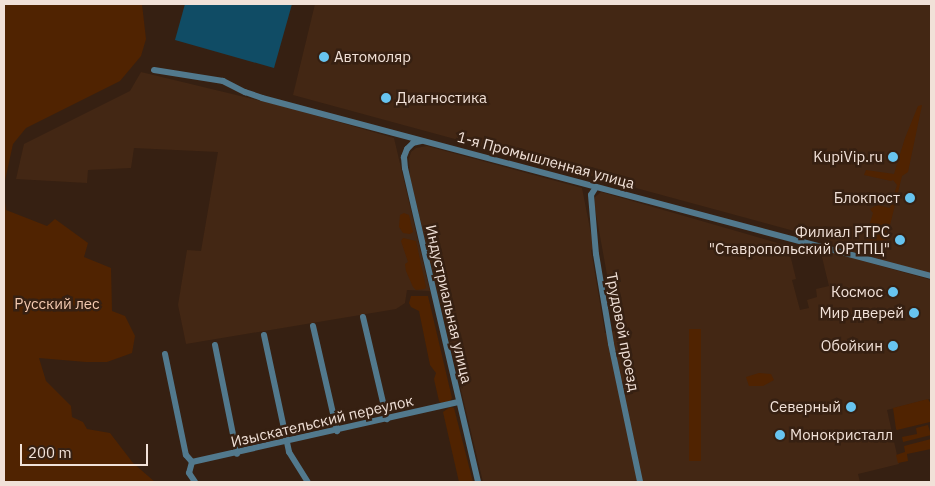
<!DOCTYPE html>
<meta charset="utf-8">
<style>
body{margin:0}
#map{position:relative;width:935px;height:486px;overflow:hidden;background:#362012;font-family:"IBM Plex Sans",sans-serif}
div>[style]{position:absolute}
.built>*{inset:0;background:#432714}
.green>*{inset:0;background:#502301;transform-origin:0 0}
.water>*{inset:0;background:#104c65}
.minor>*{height:6px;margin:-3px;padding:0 3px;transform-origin:3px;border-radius:3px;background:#52798d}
.dots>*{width:14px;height:14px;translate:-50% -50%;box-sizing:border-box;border:2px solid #362012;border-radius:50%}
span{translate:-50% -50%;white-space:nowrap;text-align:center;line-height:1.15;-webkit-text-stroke:5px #362012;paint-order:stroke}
.poi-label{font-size:15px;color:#f1e1d8}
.left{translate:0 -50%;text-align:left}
.right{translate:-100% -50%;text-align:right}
.street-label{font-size:15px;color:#f1e1d8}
.park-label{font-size:15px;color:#f3c8af}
.frame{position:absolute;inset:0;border:5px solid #f1e1d8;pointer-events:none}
.scale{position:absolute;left:20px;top:444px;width:128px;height:22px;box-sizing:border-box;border:2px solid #f1e1d8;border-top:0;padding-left:6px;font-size:15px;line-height:18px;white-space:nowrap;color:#f1e1d8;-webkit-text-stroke:4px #362012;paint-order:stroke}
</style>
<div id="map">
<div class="built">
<div style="clip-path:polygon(315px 4px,931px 4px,931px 274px,830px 245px,831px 241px,293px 95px)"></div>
<div style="clip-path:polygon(141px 72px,286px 107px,394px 138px,430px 291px,407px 290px,405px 303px,396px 309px,186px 344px,178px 305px,187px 250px,201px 251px,218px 152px,134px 148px,131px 168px,88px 170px,87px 183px,16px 179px,24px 144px,130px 91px)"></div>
<div style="clip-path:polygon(427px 146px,582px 188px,594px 249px,591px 250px,605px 333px,617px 330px,594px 203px,595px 197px,601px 192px,788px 246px,796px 279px,792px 280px,800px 310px,809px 308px,807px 300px,817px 297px,816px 289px,829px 286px,820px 249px,931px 280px,931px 404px,930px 399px,887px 410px,899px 464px,858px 474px,860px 482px,483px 482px,410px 177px,409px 159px,411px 152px,416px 148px)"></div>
</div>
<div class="green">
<div style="clip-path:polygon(4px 4px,142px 4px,146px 39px,141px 56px,120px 81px,26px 128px,13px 144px,4px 185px)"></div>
<div style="clip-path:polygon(922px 105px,908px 172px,902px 176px,884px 250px,875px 250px,873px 243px,865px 239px,873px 213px,870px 209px,877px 205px,890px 208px,897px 185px,893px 180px,891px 181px,864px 175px,866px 170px,894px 174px,905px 138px,918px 106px)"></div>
<div style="clip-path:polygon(4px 194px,6px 210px,47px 226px,55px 219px,88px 243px,84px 257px,111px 268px,112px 311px,125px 316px,135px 336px,132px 353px,107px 362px,86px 362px,39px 358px,46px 381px,71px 406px,72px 417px,83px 422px,87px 429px,110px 433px,133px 463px,155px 482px,4px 482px)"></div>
<div style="clip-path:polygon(404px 213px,409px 215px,413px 232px,410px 234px,403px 233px,399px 227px,400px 215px)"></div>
<div style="clip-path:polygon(403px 238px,416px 241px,426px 287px,425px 289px,416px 290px,413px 287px,406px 271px,405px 264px,408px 262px,401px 241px)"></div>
<div style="clip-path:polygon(411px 296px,428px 296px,452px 398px,450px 401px,441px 403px,439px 401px,434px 379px,436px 373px,430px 365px,419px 311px,411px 307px,409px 303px)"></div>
<div style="left:689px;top:329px;width:12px;height:132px"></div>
<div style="clip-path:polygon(759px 373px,771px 374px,774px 380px,763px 386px,749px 386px,746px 377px)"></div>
<div style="clip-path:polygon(928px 399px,931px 404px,931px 426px,930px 422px,897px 430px,896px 429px,893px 408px)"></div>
<div style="clip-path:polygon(450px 407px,454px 408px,473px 482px,459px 482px,443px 412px)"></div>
<div style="clip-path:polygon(928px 425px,931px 435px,903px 442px,902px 437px,917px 434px,916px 428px)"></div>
<div style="clip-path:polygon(931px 439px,931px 449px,907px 454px,908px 461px,898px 463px,896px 455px,905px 452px,904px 446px)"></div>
</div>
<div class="water">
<div style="clip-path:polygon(185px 4px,292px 4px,274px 68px,175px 40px)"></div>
</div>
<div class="minor">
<div style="left:154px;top:70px;width:70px;rotate:9.1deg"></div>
<div style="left:223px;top:81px;width:25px;rotate:27deg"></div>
<div style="left:245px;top:92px;width:18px;rotate:19deg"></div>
<div style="left:262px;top:98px;width:692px;rotate:14.9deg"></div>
<div style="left:421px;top:141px;width:8px;rotate:166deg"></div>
<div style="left:413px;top:143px;width:8px;rotate:135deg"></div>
<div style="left:407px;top:149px;width:9px;rotate:111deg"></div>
<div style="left:404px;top:157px;width:11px;rotate:85deg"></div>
<div style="left:405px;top:168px;width:322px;rotate:76.9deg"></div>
<div style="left:596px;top:187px;width:9px;rotate:122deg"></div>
<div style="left:591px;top:195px;width:59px;rotate:85.2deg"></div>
<div style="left:596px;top:254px;width:91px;rotate:80.5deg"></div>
<div style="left:611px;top:344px;width:141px;rotate:78.1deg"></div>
<div style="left:363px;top:317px;width:105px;rotate:76.8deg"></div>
<div style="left:313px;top:326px;width:108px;rotate:77.1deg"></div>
<div style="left:264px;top:335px;width:120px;rotate:77.9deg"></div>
<div style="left:289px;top:452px;width:36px;rotate:58deg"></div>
<div style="left:215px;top:345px;width:111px;rotate:78.6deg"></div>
<div style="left:165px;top:354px;width:103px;rotate:78.3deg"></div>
<div style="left:186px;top:455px;width:9px;rotate:49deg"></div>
<div style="left:192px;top:462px;width:273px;rotate:-12.7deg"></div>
<div style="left:192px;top:462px;width:11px;rotate:105deg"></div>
<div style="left:189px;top:473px;width:11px;rotate:56deg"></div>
</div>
<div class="dots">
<div style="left:324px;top:57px;background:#67c4f0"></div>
<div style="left:386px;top:98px;background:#67c4f0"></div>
<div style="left:893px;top:157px;background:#67c4f0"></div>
<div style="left:910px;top:198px;background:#67c4f0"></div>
<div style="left:900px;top:240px;background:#67c4f0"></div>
<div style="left:893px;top:292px;background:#67c4f0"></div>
<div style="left:914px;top:313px;background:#67c4f0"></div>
<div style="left:893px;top:346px;background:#67c4f0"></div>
<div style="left:851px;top:407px;background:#67c4f0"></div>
<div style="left:780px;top:435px;background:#67c4f0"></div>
</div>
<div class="poi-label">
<span class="left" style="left:334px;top:57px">Автомоляр</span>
<span class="left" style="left:396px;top:98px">Диагностика</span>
<span class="right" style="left:883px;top:157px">KupiVip.ru</span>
<span class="right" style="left:900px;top:198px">Блокпост</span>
<span class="right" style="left:890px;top:240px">Филиал РТРС<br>"Ставропольский ОРТПЦ"</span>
<span class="right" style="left:883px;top:292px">Космос</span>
<span class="right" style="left:904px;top:313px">Мир дверей</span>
<span class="right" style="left:883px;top:346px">Обойкин</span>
<span class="right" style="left:841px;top:407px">Северный</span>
<span class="left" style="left:790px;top:435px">Монокристалл</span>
</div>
<div class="street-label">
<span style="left:546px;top:160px;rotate:15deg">1-я Промышленная улица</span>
<span style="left:449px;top:304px;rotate:77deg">Индустриальная улица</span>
<span style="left:623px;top:332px;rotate:79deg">Трудовой проезд</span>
<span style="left:322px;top:421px;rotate:-13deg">Изыскательский переулок</span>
</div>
<div class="park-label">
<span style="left:57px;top:304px">Русский лес</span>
</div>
<div class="frame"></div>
<div class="scale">200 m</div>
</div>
